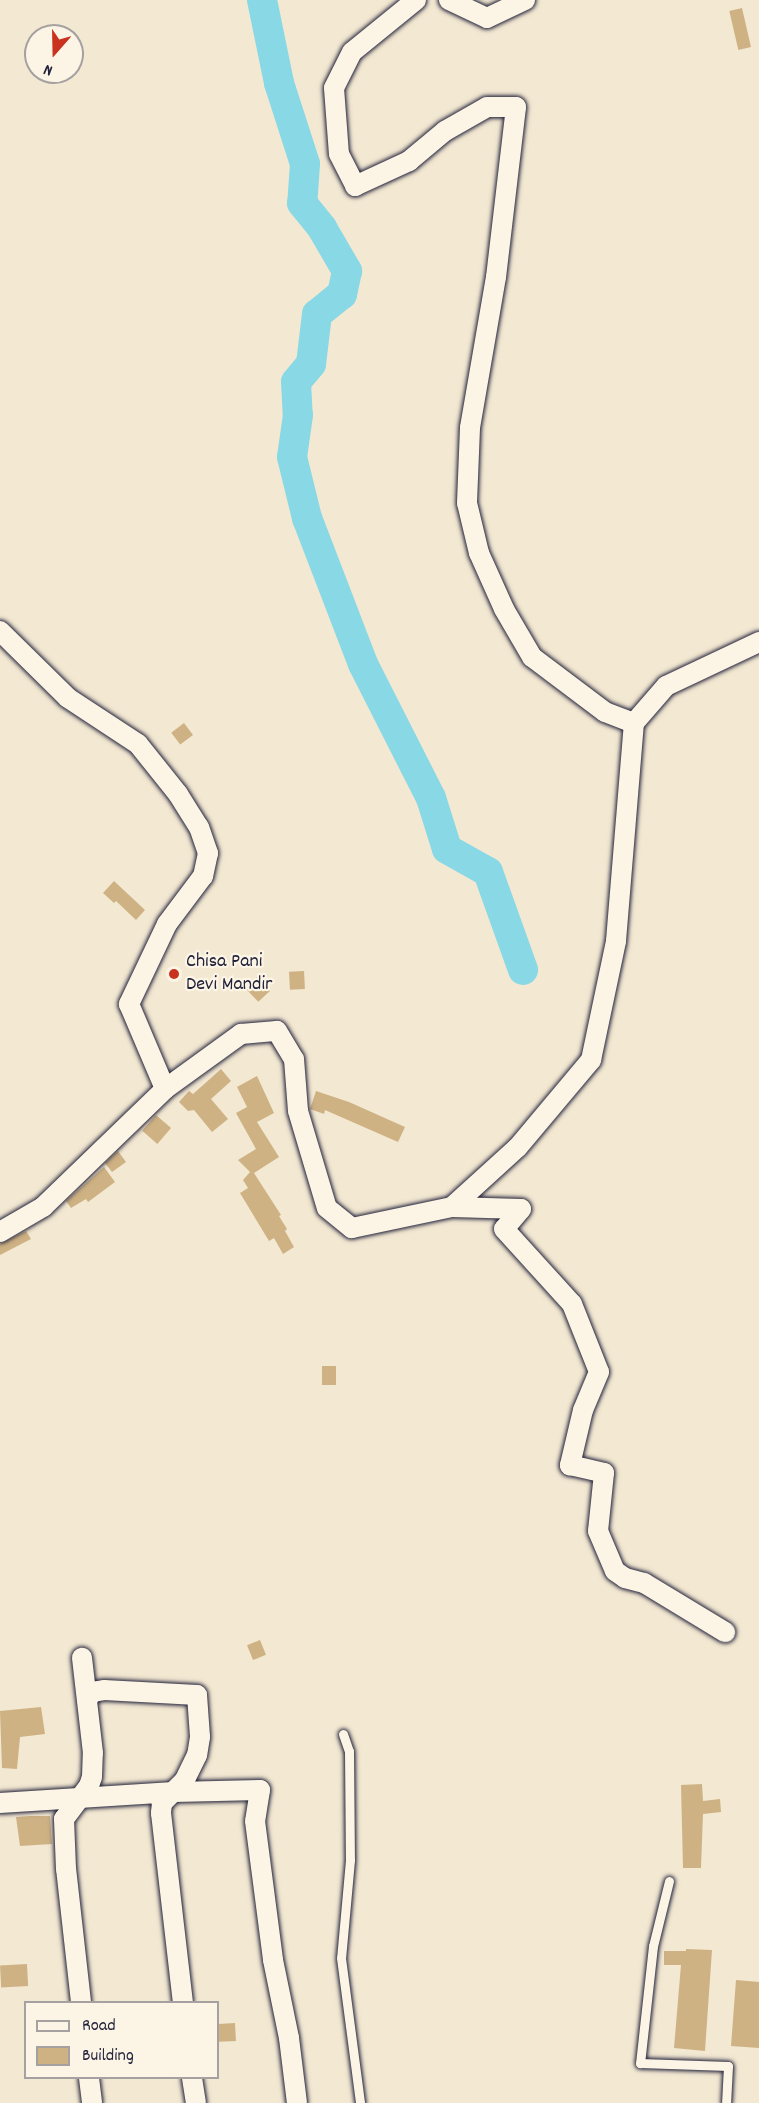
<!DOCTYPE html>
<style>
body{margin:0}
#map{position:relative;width:759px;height:2103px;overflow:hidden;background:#f3e8d2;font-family:Dekko,sans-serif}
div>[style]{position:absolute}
.river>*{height:30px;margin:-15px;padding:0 15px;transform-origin:15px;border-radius:15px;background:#89d8e6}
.building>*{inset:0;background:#ceb284;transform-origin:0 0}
.roads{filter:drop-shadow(0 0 2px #22223b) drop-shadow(0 0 2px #22223b)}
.lane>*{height:9px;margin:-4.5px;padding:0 4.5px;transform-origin:4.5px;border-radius:4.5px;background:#fcf5e5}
.street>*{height:20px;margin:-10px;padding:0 10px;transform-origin:10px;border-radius:10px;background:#fcf5e5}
.dots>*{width:16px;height:16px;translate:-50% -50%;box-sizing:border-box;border:3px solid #fcf5e5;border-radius:50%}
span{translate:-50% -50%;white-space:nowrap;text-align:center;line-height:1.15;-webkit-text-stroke:4.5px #fcf5e5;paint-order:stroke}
.poi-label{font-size:20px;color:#22223b}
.left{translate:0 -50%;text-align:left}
.legend{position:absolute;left:24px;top:2001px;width:195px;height:78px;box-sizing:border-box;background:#fcf5e5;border:2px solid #a5a1a1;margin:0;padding:8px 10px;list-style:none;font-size:18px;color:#22223b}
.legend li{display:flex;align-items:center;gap:12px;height:30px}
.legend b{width:30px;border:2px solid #a5a1a1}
.north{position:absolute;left:24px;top:24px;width:60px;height:60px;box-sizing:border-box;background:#fcf5e5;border:2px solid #a5a1a1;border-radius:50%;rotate:200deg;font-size:16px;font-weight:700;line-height:24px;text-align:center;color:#22223b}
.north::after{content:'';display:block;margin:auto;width:21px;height:27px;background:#c8321e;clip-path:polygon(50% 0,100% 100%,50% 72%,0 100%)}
</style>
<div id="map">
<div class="river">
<div style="left:262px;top:0;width:85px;rotate:78.4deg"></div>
<div style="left:279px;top:83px;width:85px;rotate:72.2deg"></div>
<div style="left:305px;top:164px;width:39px;rotate:94deg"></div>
<div style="left:302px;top:203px;width:32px;rotate:51deg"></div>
<div style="left:322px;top:228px;width:50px;rotate:59.8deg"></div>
<div style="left:347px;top:271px;width:24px;rotate:102deg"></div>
<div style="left:342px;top:294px;width:32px;rotate:141deg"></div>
<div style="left:317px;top:314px;width:50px;rotate:96.8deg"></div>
<div style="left:311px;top:364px;width:23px;rotate:130deg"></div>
<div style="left:296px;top:382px;width:33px;rotate:87deg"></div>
<div style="left:298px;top:415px;width:42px;rotate:98.1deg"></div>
<div style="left:292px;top:457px;width:63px;rotate:76.2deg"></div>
<div style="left:307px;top:518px;width:156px;rotate:69deg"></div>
<div style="left:363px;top:664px;width:150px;rotate:63.1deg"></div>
<div style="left:431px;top:798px;width:53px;rotate:72.6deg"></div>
<div style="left:447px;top:849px;width:47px;rotate:29.3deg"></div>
<div style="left:488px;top:872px;width:104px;rotate:70.3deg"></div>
</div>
<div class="building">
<div style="left:742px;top:8px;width:40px;height:13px;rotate:77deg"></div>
<div style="left:184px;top:723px;width:15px;height:16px;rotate:53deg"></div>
<div style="clip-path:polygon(114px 881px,145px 910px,136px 920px,116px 901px,114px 903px,103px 893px)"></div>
<div style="left:304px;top:971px;width:18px;height:15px;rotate:87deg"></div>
<div style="left:257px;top:977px;width:19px;height:16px;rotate:47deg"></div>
<div style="clip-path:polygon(221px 1069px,231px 1081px,211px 1099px,228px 1119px,212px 1132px,194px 1110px,188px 1111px,179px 1102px,189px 1091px,193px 1094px)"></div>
<div style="clip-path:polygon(257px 1076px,274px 1113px,257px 1122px,279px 1157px,254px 1173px,281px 1215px,279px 1216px,287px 1229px,285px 1231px,294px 1247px,283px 1254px,274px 1238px,269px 1241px,240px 1193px,248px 1188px,243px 1180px,250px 1172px,238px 1160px,256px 1149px,236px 1113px,247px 1107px,237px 1087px)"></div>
<div style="clip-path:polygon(316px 1091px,349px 1102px,405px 1127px,398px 1142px,325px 1110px,324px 1114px,310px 1109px)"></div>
<div style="left:156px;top:1115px;width:20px;height:21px;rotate:41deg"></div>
<div style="clip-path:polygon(118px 1151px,126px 1162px,112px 1172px,105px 1163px)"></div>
<div style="clip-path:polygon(104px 1167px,115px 1182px,88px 1202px,86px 1199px,71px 1208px,66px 1201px)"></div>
<div style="clip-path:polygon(26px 1231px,31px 1239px,0 1255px,0 1244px)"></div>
<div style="left:322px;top:1366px;width:14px;height:19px"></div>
<div style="left:260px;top:1640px;width:16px;height:14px;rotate:68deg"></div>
<div style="clip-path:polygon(41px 1707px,45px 1734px,20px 1737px,17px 1769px,2px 1768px,0 1711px)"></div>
<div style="clip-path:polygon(702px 1784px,703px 1801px,720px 1799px,721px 1812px,703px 1814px,701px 1868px,683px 1868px,681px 1785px)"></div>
<div style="clip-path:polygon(30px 1816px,50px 1816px,52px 1844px,20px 1846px,16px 1817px)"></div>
<div style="clip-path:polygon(686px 1949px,712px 1950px,705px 2051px,674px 2048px,681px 1965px,664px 1965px,664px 1951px,686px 1951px)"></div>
<div style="left:27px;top:1964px;width:22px;height:27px;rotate:87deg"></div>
<div style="clip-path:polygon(736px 1980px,759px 1982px,759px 2048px,731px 2046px)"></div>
<div style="left:235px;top:2023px;width:18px;height:17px;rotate:87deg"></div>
</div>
<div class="roads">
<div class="lane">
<div style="left:343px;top:1734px;width:18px;rotate:71deg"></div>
<div style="left:349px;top:1751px;width:109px;rotate:89.5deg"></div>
<div style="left:350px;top:1860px;width:98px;rotate:95.2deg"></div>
<div style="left:341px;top:1958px;width:146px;rotate:82.5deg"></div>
<div style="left:669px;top:1881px;width:67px;rotate:103.8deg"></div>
<div style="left:653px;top:1946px;width:118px;rotate:96.3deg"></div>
<div style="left:640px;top:2063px;width:88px;rotate:2deg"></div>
<div style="left:728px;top:2066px;width:37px;rotate:93deg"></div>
</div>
<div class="street">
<div style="left:416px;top:0;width:82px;rotate:140.9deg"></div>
<div style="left:352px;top:52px;width:40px;rotate:116.6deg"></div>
<div style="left:334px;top:88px;width:66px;rotate:85.7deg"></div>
<div style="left:339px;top:154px;width:36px;rotate:63deg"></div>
<div style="left:355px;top:186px;width:60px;rotate:-24.8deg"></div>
<div style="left:409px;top:161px;width:47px;rotate:-39.8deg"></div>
<div style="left:445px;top:131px;width:48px;rotate:-29.7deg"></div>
<div style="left:487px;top:107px;width:29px"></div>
<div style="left:516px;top:107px;width:171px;rotate:96.7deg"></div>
<div style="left:496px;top:277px;width:153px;rotate:99.8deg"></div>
<div style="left:470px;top:428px;width:75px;rotate:92.3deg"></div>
<div style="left:467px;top:503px;width:51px;rotate:76.5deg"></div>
<div style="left:479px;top:553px;width:61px;rotate:65.9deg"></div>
<div style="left:504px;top:609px;width:56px;rotate:59.7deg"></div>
<div style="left:532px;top:657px;width:91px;rotate:37deg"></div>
<div style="left:605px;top:712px;width:31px;rotate:21deg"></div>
<div style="left:449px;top:0;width:42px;rotate:25.3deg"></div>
<div style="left:487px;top:18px;width:42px;rotate:-25.3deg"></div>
<div style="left:0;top:631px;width:95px;rotate:44.6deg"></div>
<div style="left:68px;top:698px;width:84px;rotate:33.3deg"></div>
<div style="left:138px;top:744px;width:64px;rotate:51.3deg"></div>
<div style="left:178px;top:794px;width:39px;rotate:58deg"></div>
<div style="left:199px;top:827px;width:28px;rotate:71deg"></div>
<div style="left:208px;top:853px;width:24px;rotate:102deg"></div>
<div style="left:203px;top:876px;width:60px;rotate:126.9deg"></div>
<div style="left:167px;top:924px;width:89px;rotate:115.4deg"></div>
<div style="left:129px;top:1004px;width:92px;rotate:67deg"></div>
<div style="left:452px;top:1207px;width:69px;rotate:1.7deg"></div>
<div style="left:521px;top:1209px;width:26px;rotate:130deg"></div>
<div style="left:504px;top:1229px;width:101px;rotate:47.8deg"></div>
<div style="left:572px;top:1304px;width:73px;rotate:68.3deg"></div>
<div style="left:599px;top:1372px;width:41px;rotate:112.8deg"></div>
<div style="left:583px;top:1410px;width:57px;rotate:103.3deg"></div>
<div style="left:570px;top:1465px;width:35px;rotate:13deg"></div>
<div style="left:604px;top:1473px;width:58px;rotate:95.9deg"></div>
<div style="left:598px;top:1531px;width:43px;rotate:67deg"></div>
<div style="left:615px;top:1571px;width:12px;rotate:35deg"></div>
<div style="left:625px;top:1578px;width:20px;rotate:15deg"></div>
<div style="left:644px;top:1583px;width:95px;rotate:31.2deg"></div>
<div style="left:0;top:1232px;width:50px;rotate:-30.2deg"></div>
<div style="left:43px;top:1207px;width:170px;rotate:-44deg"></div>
<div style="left:165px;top:1089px;width:94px;rotate:-35.9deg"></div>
<div style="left:241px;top:1034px;width:36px;rotate:-5deg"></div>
<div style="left:277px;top:1031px;width:33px;rotate:59deg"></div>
<div style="left:294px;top:1059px;width:52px;rotate:85.6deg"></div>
<div style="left:298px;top:1111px;width:101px;rotate:73.4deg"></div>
<div style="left:327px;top:1208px;width:32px;rotate:39deg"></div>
<div style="left:352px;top:1228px;width:102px;rotate:-11.9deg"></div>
<div style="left:452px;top:1207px;width:89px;rotate:-42.3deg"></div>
<div style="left:518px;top:1147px;width:114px;rotate:-50deg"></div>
<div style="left:591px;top:1060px;width:122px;rotate:-78.1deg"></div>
<div style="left:616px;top:941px;width:219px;rotate:-85.3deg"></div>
<div style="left:634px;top:723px;width:49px;rotate:-49.1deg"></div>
<div style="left:666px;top:686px;width:103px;rotate:-25.3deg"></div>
<div style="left:87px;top:1700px;width:9px;rotate:-58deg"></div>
<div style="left:92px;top:1692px;width:12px;rotate:-9deg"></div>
<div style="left:104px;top:1690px;width:93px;rotate:3.1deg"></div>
<div style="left:197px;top:1695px;width:42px;rotate:85.9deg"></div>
<div style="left:200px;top:1737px;width:18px;rotate:99deg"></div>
<div style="left:197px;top:1755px;width:28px;rotate:116deg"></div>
<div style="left:185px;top:1780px;width:33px;rotate:135deg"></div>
<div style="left:162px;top:1803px;width:10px;rotate:96deg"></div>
<div style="left:161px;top:1813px;width:190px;rotate:83.4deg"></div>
<div style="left:0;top:1803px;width:174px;rotate:-3.6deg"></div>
<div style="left:174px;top:1792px;width:86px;rotate:-1.3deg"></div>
<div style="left:260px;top:1790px;width:31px;rotate:99deg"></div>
<div style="left:255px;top:1821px;width:140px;rotate:82.6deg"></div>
<div style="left:273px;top:1960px;width:80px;rotate:78.4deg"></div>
<div style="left:289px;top:2038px;width:65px;rotate:83deg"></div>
<div style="left:81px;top:2002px;width:134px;rotate:-96.4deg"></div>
<div style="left:66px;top:1869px;width:50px;rotate:-92.3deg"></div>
<div style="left:64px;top:1819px;width:41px;rotate:-52.9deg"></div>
<div style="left:89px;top:1786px;width:9px;rotate:-72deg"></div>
<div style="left:92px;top:1777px;width:24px;rotate:-88deg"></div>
<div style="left:93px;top:1753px;width:96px;rotate:-96.6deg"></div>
<div style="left:89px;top:2078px;width:25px;rotate:83deg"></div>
<div style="left:192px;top:2078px;width:25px;rotate:81deg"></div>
</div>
</div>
<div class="dots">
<div style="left:174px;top:974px;background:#c8321e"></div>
</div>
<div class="poi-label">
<span class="left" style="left:186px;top:974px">Chisa Pani<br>Devi Mandir</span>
</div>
<ul class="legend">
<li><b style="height:8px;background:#fcf5e5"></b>Road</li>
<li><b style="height:16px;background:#ceb284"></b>Building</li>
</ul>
<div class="north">N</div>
</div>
